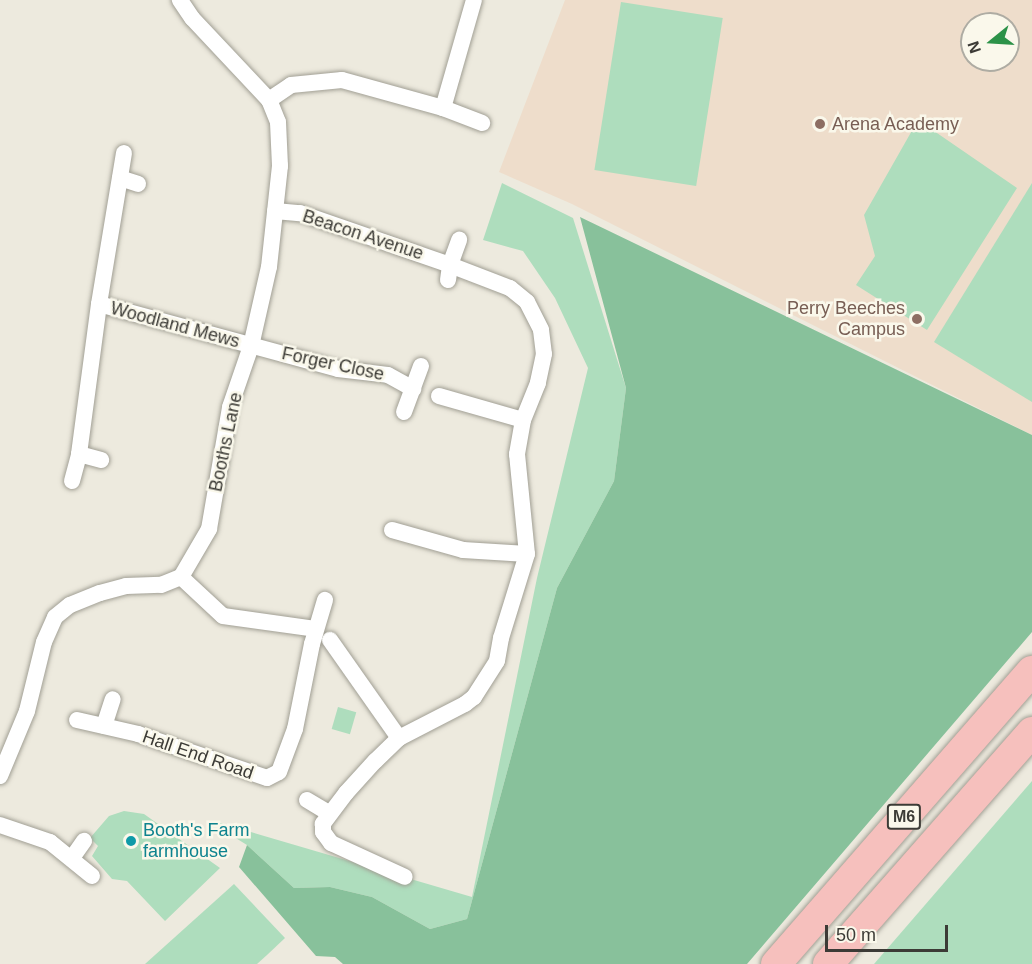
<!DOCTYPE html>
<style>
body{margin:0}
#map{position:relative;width:1032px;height:964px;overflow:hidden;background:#edeade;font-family:Arial,sans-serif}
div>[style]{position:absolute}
.education>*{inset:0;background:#eeddcb}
.green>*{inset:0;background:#aeddbd;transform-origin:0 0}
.forest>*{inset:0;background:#88c19b}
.roads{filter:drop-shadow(0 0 2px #a19f94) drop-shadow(0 0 2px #a19f94)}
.minor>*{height:16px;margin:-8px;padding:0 8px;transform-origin:8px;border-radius:8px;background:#fff}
.motorway>*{height:30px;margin:-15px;padding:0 15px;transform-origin:15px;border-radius:15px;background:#f6c0bd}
.dots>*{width:16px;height:16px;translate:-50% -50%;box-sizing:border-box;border:3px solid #faf8eb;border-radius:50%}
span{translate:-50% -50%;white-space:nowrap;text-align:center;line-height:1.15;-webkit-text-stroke:5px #faf8eb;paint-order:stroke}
.shield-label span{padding:2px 4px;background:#faf8eb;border:2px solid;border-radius:4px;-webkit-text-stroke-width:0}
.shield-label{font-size:16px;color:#3c3b36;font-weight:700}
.education-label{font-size:18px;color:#785e54}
.left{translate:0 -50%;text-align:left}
.right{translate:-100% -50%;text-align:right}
.street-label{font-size:18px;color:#3c3b36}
.culture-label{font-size:18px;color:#0d838f}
.north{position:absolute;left:960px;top:12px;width:60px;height:60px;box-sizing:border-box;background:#faf8eb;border:2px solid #aeaca3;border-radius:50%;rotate:252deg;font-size:16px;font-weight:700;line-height:24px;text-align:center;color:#3c3b36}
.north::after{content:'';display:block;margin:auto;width:21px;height:27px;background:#2c9248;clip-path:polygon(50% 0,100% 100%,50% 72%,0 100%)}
.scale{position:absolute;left:825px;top:925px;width:123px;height:27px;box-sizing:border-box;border:3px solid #3c3b36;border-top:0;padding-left:8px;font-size:18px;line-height:21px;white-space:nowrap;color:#3c3b36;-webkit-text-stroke:4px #faf8eb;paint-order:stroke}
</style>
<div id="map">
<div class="education">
<div style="clip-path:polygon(evenodd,565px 0,1032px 0,1032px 435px,572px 204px,499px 172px,565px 0,972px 24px,1008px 24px,1008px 60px,972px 60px,972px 24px)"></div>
</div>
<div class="green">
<div style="left:621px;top:2px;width:103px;height:170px;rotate:9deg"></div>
<div style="clip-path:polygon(918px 120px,1017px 188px,927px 330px,856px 285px,875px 256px,864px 215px)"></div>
<div style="clip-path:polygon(502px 183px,573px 218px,626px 388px,614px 481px,557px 588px,467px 919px,430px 929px,372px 897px,330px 887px,294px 888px,247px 845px,221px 829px,220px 823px,472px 897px,537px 578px,588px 368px,555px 298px,523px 251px,483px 240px)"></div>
<div style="clip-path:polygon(1032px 183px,1032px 402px,934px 342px)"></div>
<div style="left:338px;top:707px;width:19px;height:23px;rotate:16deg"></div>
<div style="clip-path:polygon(1032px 781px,1032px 964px,874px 964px)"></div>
<div style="clip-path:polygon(124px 811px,144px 814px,220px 868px,165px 921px,127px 881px,112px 879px,92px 856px,98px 846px,90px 838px,109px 816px)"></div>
<div style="clip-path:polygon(234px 884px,285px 938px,267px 955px,257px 964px,145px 964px)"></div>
</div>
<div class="forest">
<div style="clip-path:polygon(580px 217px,1032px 435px,1032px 632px,747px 964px,343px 964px,335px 957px,316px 956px,239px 867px,247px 845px,294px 888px,330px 887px,372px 897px,430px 929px,467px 919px,557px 588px,614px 481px,626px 388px)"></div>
</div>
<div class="roads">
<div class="minor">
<div style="left:269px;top:100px;width:27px;rotate:-34deg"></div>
<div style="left:291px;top:85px;width:51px;rotate:-5.6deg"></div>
<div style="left:342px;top:80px;width:105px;rotate:15.5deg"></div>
<div style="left:443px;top:108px;width:42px;rotate:21deg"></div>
<div style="left:443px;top:108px;width:112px;rotate:-74deg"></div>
<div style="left:120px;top:178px;width:19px;rotate:18deg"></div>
<div style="left:275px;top:211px;width:25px;rotate:5deg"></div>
<div style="left:300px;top:213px;width:159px;rotate:19.1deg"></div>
<div style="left:450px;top:265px;width:64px;rotate:21deg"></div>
<div style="left:510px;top:288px;width:22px;rotate:39deg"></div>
<div style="left:527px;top:302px;width:31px;rotate:63deg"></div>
<div style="left:541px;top:330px;width:24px;rotate:83deg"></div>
<div style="left:544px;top:354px;width:30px;rotate:102deg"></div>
<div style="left:538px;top:383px;width:40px;rotate:112deg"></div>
<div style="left:523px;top:420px;width:35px;rotate:100deg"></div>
<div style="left:517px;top:454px;width:100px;rotate:84.3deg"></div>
<div style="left:527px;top:554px;width:88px;rotate:107.2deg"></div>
<div style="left:501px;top:638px;width:23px;rotate:100deg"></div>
<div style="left:497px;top:661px;width:43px;rotate:122.6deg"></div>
<div style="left:474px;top:697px;width:11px;rotate:142deg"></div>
<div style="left:465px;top:704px;width:74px;rotate:152.7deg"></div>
<div style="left:399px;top:738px;width:33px;rotate:136deg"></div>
<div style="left:375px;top:761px;width:43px;rotate:132.2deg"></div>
<div style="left:346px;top:793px;width:39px;rotate:127deg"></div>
<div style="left:323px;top:824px;width:8px;rotate:90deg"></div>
<div style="left:323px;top:832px;width:14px;rotate:54deg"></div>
<div style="left:331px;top:843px;width:81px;rotate:24.7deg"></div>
<div style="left:448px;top:280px;width:15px;rotate:-82deg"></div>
<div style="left:450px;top:265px;width:27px;rotate:-70deg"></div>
<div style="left:99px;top:304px;width:248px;rotate:15.2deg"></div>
<div style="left:338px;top:369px;width:50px;rotate:6.8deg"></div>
<div style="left:388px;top:375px;width:29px;rotate:29deg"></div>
<div style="left:439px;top:396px;width:87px;rotate:15.9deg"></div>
<div style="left:404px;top:412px;width:49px;rotate:-69.7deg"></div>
<div style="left:79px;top:454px;width:23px;rotate:15deg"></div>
<div style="left:72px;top:481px;width:28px;rotate:-75deg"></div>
<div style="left:79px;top:454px;width:151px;rotate:-82.4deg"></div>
<div style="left:99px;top:304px;width:153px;rotate:-80.6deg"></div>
<div style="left:392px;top:530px;width:74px;rotate:15.7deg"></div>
<div style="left:463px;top:550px;width:64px;rotate:3.6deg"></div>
<div style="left:181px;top:577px;width:57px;rotate:42.9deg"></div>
<div style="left:223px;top:616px;width:93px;rotate:8deg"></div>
<div style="left:330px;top:640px;width:120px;rotate:54.9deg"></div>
<div style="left:77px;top:720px;width:63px;rotate:12.9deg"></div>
<div style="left:138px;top:734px;width:136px;rotate:18.8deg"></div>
<div style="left:267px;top:778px;width:13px;rotate:-27deg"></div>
<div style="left:279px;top:772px;width:46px;rotate:-69.6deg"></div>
<div style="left:295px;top:729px;width:87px;rotate:-78.7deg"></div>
<div style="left:312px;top:644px;width:46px;rotate:-73.5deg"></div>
<div style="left:104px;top:726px;width:28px;rotate:-72deg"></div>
<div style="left:0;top:776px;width:70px;rotate:-67.4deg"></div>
<div style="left:27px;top:711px;width:71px;rotate:-76.2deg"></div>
<div style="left:44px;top:642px;width:27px;rotate:-66deg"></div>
<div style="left:55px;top:617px;width:19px;rotate:-39deg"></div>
<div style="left:70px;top:605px;width:32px;rotate:-22deg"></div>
<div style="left:100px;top:593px;width:27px;rotate:-15deg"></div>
<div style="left:126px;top:586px;width:35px;rotate:-2deg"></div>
<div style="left:161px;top:585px;width:22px;rotate:-22deg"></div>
<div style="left:181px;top:577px;width:56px;rotate:-59.7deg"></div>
<div style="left:209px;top:529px;width:124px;rotate:-80.2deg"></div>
<div style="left:230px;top:407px;width:65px;rotate:-71deg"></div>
<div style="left:251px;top:346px;width:81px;rotate:-77.2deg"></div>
<div style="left:269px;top:267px;width:102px;rotate:-83.8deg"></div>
<div style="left:280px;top:166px;width:44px;rotate:-92.6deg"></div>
<div style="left:278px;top:122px;width:24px;rotate:-112deg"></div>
<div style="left:269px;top:100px;width:112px;rotate:-133.2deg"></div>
<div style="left:192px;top:18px;width:22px;rotate:-124deg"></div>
<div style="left:307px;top:800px;width:26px;rotate:31deg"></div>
<div style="left:0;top:825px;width:53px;rotate:18.8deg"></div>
<div style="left:50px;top:842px;width:54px;rotate:39deg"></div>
<div style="left:72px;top:858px;width:21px;rotate:-55deg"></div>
</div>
<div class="motorway">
<div style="left:776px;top:964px;width:389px;rotate:-48.9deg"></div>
<div style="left:828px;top:964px;width:309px;rotate:-48.7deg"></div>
</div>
</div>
<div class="dots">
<div style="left:820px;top:124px;background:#8d6e63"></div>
<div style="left:917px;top:319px;background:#8d6e63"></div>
<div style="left:131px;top:841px;background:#0f9aa8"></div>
</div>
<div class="shield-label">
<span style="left:904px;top:817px">M6</span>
</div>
<div class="education-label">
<span class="left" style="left:832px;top:124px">Arena Academy</span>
<span class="right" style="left:905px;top:319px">Perry Beeches<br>Campus</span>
</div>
<div class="street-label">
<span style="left:363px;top:235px;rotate:18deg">Beacon Avenue</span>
<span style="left:175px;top:325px;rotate:15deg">Woodland Mews</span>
<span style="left:333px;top:364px;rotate:12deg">Forger Close</span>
<span style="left:226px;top:442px;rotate:-78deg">Booths Lane</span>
<span style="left:198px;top:755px;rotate:19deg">Hall End Road</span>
</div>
<div class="culture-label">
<span class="left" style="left:143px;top:841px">Booth's Farm<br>farmhouse</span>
</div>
<div class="north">N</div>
<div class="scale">50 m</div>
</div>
